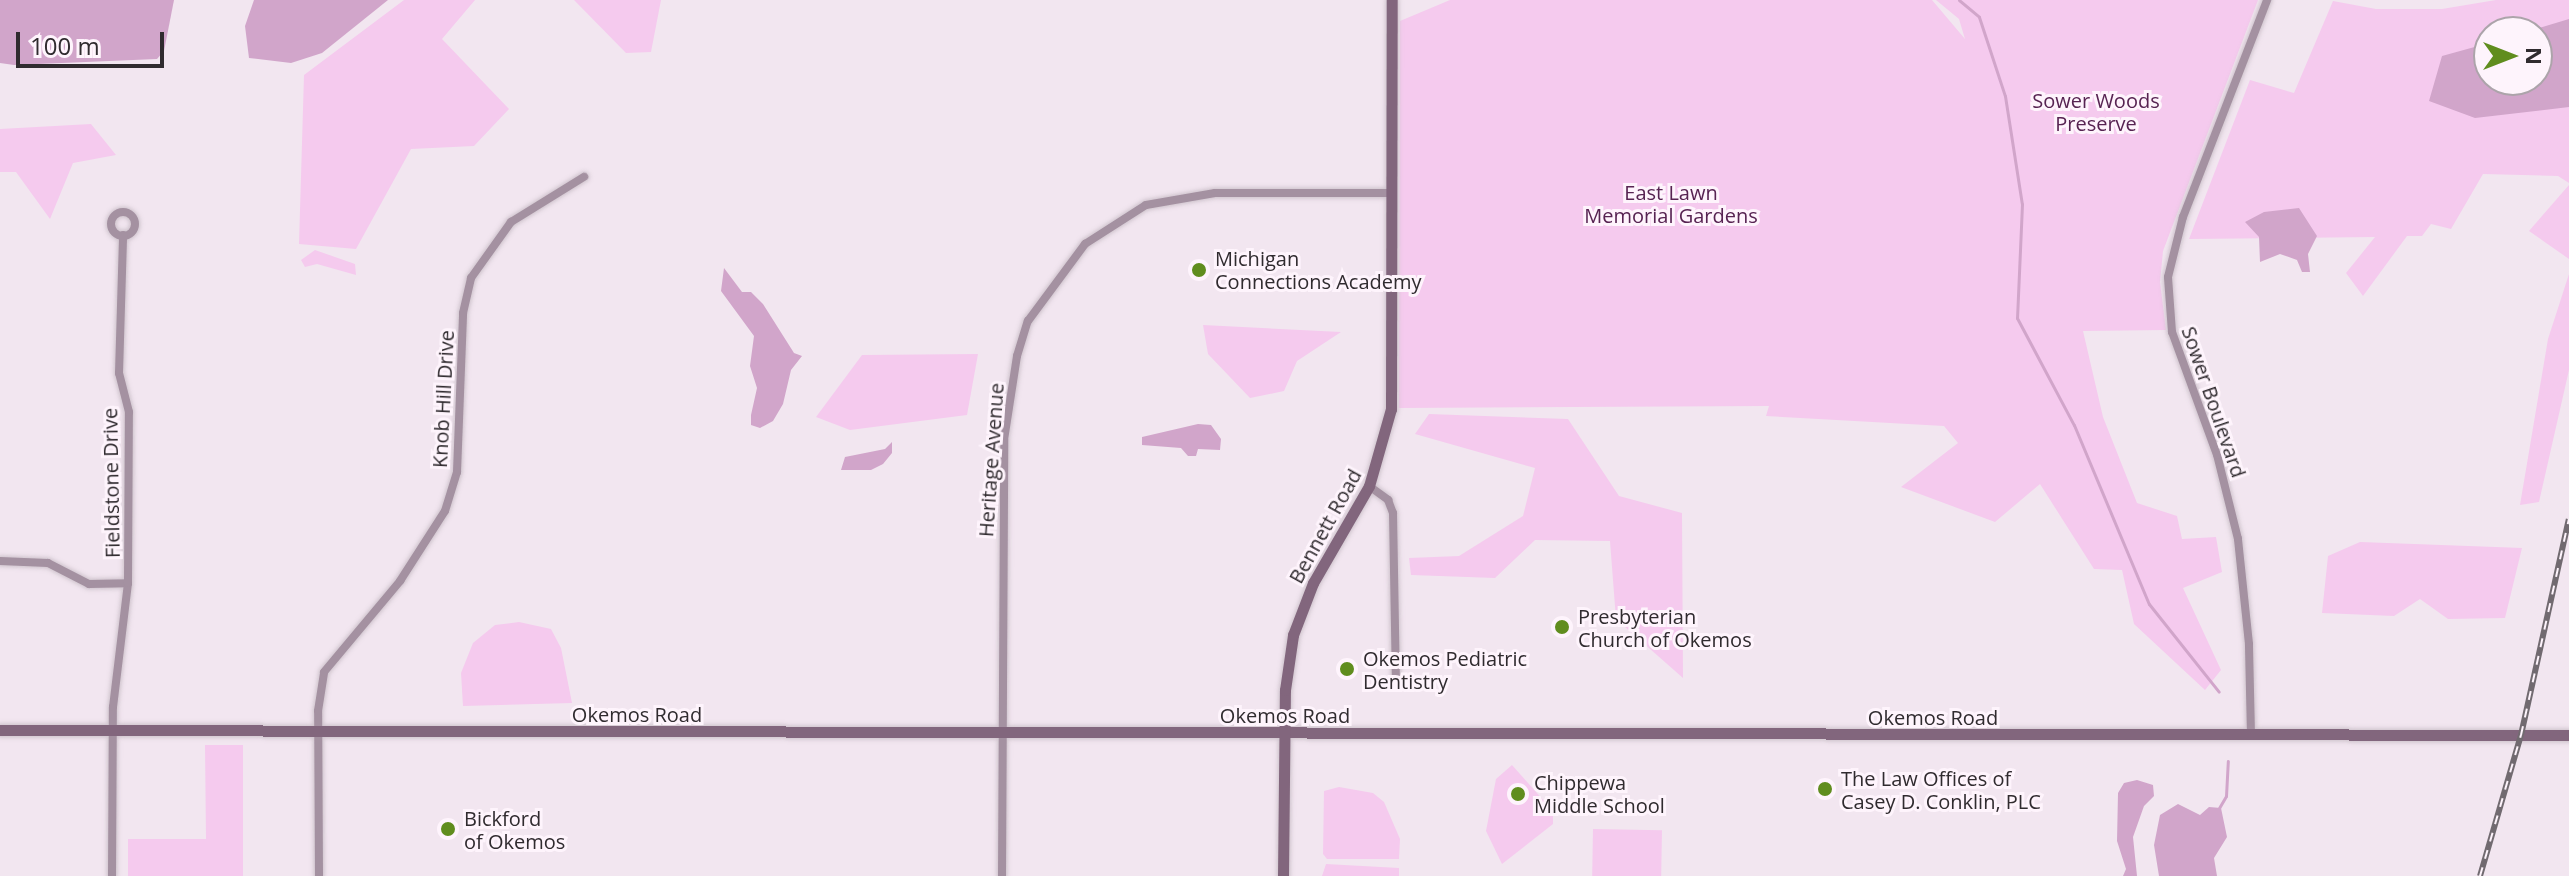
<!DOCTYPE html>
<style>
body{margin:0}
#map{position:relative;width:2569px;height:876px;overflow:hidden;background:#f2e6f0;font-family:"Open Sans",sans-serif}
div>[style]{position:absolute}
.green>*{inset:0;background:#f5caee;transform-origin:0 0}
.water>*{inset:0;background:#d1a5ca}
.stream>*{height:3px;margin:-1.5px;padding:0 1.5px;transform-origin:1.5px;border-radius:1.5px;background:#d1a5ca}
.roads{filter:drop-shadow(0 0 2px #cfc4cd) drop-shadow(0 0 2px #cfc4cd)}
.street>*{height:8px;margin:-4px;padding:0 4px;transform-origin:4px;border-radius:4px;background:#a491a1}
.street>.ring{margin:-4px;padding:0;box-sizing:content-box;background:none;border:8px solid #a491a1;border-radius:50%}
.secondary>*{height:11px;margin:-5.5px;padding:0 5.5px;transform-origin:5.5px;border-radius:5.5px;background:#82667d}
.rail>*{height:6px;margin-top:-3px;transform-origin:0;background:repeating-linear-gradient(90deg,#fef4fc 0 9px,#716a70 0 18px);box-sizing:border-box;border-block:2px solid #716a70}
.dots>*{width:22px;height:22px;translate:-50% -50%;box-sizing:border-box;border:4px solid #fef4fc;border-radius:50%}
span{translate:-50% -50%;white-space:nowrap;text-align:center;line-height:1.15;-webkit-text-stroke:6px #fef4fc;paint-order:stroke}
.park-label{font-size:20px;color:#572352}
.poi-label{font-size:20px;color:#302b2f}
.left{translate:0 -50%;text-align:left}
.street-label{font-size:20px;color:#302b2f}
.north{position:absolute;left:2473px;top:16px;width:80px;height:80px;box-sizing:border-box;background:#fef4fc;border:2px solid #aca4aa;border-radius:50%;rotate:90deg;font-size:22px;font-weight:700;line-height:32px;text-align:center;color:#302b2f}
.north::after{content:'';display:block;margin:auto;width:28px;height:36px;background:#608d1e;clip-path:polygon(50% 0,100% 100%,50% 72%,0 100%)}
.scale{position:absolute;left:16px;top:32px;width:148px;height:36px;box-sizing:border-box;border:4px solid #302b2f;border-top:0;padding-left:10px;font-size:24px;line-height:28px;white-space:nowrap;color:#302b2f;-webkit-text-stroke:6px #fef4fc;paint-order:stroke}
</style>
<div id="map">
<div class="green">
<div style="clip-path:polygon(404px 0,475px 0,442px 39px,509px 109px,474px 146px,411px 149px,356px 249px,299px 244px,304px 75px)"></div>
<div style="clip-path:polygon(574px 0,661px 0,651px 52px,626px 53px)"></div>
<div style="clip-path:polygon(1450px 0,1932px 0,1965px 39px,1959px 19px,1936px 0,2258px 0,2163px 251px,2160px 282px,2166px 330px,2083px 331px,2103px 417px,2137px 503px,2177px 516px,2182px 539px,2216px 537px,2222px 572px,2183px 588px,2221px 670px,2205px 690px,2134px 624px,2122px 570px,2094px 569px,2040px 484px,1995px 522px,1901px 487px,1958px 443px,1944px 426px,1766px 416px,1769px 406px,1399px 408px,1400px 21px)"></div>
<div style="clip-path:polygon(evenodd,2496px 0,2569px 0,2569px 183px,2558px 176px,2483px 174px,2451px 229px,2431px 224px,2422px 236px,2407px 236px,2363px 296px,2346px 273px,2375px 237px,2189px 239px,2250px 80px,2294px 93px,2333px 1px,2376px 9px,2442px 9px,2496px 0,2489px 32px,2537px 32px,2537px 80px,2489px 80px,2489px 32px)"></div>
<div style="clip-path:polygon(91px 124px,116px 155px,73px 163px,50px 219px,16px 172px,0 172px,0 129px)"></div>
<div style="clip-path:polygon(2569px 185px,2569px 259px,2529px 231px)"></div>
<div style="clip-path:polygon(315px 250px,355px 264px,356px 275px,317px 264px,305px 267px,301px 260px)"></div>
<div style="clip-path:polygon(2569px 274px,2569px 370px,2539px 502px,2520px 505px,2548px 339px)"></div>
<div style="clip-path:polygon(1203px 325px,1341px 332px,1297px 361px,1284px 391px,1250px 398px,1208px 354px)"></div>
<div style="clip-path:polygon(978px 354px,967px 415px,850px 430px,816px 417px,862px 355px)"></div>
<div style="clip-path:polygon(1429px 414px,1568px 419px,1619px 496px,1682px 513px,1683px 678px,1616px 619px,1610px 541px,1535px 540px,1495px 578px,1411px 575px,1409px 558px,1459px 556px,1523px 516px,1535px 468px,1415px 434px)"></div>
<div style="clip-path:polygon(2360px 542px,2522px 548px,2505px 618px,2448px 619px,2420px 599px,2394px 616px,2322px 613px,2328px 556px)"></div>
<div style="clip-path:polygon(519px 622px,551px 629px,561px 648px,572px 703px,463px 706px,461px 673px,473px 643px,495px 625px)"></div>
<div style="clip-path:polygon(205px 745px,243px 745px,243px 876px,128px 876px,128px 839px,206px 839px)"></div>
<div style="clip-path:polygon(1512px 765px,1553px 811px,1553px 824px,1502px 864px,1486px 831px,1496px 779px)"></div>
<div style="clip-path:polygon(1339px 787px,1373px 793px,1384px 802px,1400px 839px,1399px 859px,1327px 859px,1323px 854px,1324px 791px)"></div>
<div style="left:1593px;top:829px;width:69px;height:47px;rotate:1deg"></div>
<div style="clip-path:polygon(1326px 864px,1399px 868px,1399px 876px,1322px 876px)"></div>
</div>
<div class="water">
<div style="clip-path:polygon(0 0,174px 0,164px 51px,157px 59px,14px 65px,0 63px)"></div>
<div style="clip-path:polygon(254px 0,388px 0,322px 53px,291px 63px,249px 58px,245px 26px)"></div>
<div style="clip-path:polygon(2569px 19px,2569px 107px,2475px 118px,2429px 101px,2442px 56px,2489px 43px,2489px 80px,2537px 80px,2537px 32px,2526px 32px)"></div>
<div style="clip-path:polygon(2299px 208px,2317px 236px,2308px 254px,2310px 272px,2302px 272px,2297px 260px,2280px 254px,2260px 262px,2259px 237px,2245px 222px,2264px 212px)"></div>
<div style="clip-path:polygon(724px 268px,742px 292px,751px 292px,763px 304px,794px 353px,802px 356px,791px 370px,783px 404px,773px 421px,760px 428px,751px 425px,751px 415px,757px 388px,750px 366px,754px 336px,721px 291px)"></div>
<div style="clip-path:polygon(1198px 424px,1211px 425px,1221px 439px,1220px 450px,1198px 449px,1196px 456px,1188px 456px,1181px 448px,1142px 445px,1142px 437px)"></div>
<div style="clip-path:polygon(892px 442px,892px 453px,883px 464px,871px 470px,841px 470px,845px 457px,885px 449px)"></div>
<div style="clip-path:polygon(2137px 780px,2153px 785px,2154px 796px,2144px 806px,2133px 837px,2137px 876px,2123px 876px,2126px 869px,2117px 841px,2118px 793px,2124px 783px)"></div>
<div style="clip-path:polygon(2178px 804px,2200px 815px,2209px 807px,2221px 808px,2227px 837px,2214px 858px,2217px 876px,2159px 876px,2154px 845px,2160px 815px)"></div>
</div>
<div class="stream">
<div style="left:1959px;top:0;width:26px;rotate:40deg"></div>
<div style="left:1979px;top:17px;width:83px;rotate:71.8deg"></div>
<div style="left:2005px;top:96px;width:109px;rotate:81.1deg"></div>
<div style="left:2022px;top:204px;width:114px;rotate:92.5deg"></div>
<div style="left:2017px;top:318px;width:121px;rotate:62deg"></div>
<div style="left:2074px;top:425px;width:194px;rotate:67.3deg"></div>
<div style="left:2149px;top:604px;width:112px;rotate:51.5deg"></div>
<div style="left:2219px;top:808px;width:14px;rotate:-60deg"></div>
<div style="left:2226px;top:796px;width:35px;rotate:-87deg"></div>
</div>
<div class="roads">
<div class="street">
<div class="ring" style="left:111px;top:212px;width:16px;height:16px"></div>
<div style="left:1369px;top:486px;width:24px;rotate:36deg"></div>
<div style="left:1388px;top:500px;width:14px;rotate:69deg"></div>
<div style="left:1393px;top:513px;width:165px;rotate:89deg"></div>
<div style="left:0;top:561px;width:48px;rotate:2.4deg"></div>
<div style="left:48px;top:563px;width:46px;rotate:27.1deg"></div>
<div style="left:89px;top:584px;width:39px;rotate:-1deg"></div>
<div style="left:2251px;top:735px;width:91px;rotate:-91.3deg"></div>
<div style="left:2249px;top:644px;width:106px;rotate:-96deg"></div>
<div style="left:2238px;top:539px;width:87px;rotate:-104deg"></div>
<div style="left:2217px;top:455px;width:131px;rotate:-110.1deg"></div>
<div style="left:2172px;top:332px;width:55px;rotate:-94.2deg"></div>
<div style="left:2168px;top:277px;width:62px;rotate:-76deg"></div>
<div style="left:2183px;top:217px;width:233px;rotate:-68.8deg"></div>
<div style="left:112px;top:876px;width:169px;rotate:-89.7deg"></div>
<div style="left:113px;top:707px;width:125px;rotate:-83.1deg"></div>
<div style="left:128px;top:583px;width:171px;rotate:-89.7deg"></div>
<div style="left:129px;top:412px;width:40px;rotate:-104.4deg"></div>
<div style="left:119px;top:373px;width:138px;rotate:-88.3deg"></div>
<div style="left:319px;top:876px;width:165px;rotate:-90.3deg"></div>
<div style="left:318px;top:711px;width:39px;rotate:-81deg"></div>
<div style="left:324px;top:672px;width:119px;rotate:-50.1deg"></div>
<div style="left:400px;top:581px;width:83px;rotate:-57.3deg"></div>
<div style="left:445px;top:511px;width:41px;rotate:-72.9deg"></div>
<div style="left:457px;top:472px;width:159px;rotate:-87.8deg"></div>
<div style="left:463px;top:313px;width:36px;rotate:-77deg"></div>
<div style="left:471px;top:278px;width:69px;rotate:-54.5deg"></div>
<div style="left:511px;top:222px;width:86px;rotate:-31.7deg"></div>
<div style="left:1002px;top:876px;width:436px;rotate:-89.7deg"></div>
<div style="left:1004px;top:440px;width:85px;rotate:-81.2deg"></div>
<div style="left:1017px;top:356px;width:37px;rotate:-73deg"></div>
<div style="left:1028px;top:321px;width:96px;rotate:-53.5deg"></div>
<div style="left:1085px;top:244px;width:72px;rotate:-32.6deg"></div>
<div style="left:1146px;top:205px;width:70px;rotate:-9.9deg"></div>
<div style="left:1215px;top:193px;width:178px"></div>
</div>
<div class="secondary">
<div style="left:0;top:730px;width:2569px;rotate:0.11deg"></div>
<div style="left:1283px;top:876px;width:186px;rotate:-89.4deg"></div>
<div style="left:1285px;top:690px;width:56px;rotate:-81.7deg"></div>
<div style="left:1293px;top:635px;width:56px;rotate:-69deg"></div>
<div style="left:1313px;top:583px;width:112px;rotate:-60deg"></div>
<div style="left:1369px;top:486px;width:80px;rotate:-74.1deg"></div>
<div style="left:1391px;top:409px;width:409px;rotate:-89.9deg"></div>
</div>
</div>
<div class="rail">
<div style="left:2480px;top:876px;width:147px;rotate:-73.8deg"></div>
<div style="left:2521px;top:735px;width:221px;rotate:-77.5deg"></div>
</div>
<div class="dots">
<div style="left:1199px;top:270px;background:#608d1e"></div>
<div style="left:1562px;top:627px;background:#608d1e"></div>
<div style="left:1347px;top:669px;background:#608d1e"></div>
<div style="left:1825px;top:789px;background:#608d1e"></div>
<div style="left:1518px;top:794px;background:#608d1e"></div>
<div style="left:448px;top:829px;background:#608d1e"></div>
</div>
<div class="park-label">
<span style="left:2096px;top:112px">Sower Woods<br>Preserve</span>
<span style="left:1671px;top:204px">East Lawn<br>Memorial Gardens</span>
</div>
<div class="poi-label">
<span class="left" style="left:1215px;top:270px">Michigan<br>Connections Academy</span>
<span class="left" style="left:1578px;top:628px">Presbyterian<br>Church of Okemos</span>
<span class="left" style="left:1363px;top:670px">Okemos Pediatric<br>Dentistry</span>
<span class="left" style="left:1841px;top:790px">The Law Offices of<br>Casey D. Conklin, PLC</span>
<span class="left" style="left:1534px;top:794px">Chippewa<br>Middle School</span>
<span class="left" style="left:464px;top:830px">Bickford<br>of Okemos</span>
</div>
<div class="street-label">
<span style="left:443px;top:399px;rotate:-87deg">Knob Hill Drive</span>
<span style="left:2214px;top:402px;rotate:71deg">Sower Boulevard</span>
<span style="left:991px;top:460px;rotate:-86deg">Heritage Avenue</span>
<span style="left:111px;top:483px;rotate:-91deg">Fieldstone Drive</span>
<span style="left:1325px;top:526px;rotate:-61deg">Bennett Road</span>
<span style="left:637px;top:714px">Okemos Road</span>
<span style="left:1285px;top:715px">Okemos Road</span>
<span style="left:1933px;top:717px">Okemos Road</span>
</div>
<div class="north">N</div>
<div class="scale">100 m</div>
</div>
